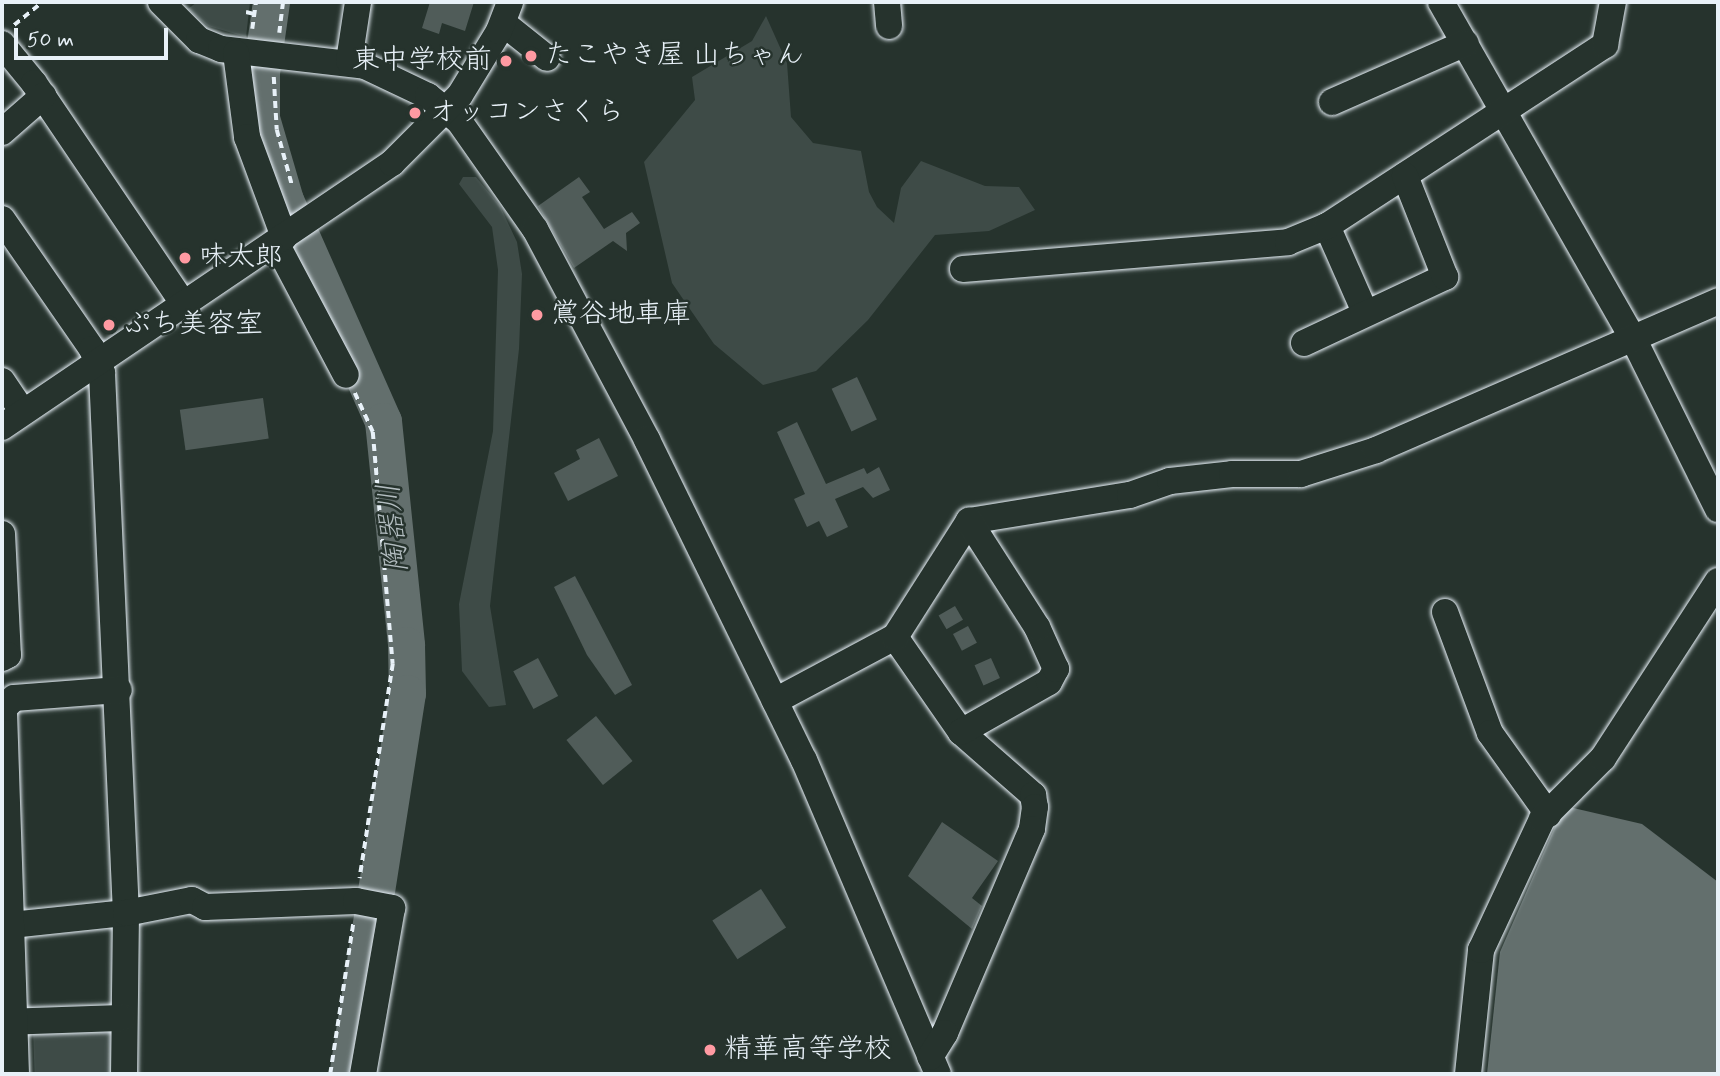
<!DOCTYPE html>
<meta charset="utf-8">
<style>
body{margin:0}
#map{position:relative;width:1720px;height:1076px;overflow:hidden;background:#26332d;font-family:Mynerve,"Klee One",sans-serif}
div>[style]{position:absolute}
.green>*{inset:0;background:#3e4b47;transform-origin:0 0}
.water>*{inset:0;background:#636f6d}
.river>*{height:37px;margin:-18.5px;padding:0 18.5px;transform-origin:18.5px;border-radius:18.5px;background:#636f6d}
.building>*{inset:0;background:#505c59;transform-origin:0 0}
.path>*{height:3.5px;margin-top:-1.75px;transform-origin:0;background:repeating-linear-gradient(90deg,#e8f1f8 0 7px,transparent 0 12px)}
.roads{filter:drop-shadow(0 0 2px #e8f1f8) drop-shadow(0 0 2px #e8f1f8)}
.minor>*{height:26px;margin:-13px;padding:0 13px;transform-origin:13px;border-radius:13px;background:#26332d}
.dots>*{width:19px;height:19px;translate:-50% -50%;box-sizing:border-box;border:4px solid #26332d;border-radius:50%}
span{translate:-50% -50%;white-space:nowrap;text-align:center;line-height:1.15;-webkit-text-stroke:5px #26332d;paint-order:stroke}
.poi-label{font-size:28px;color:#e8f1f8}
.left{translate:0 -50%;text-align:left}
.right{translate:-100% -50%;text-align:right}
.water-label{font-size:30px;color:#b3bdc0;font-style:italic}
.frame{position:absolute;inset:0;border:4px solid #e8f1f8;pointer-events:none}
.scale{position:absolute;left:14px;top:28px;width:154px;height:32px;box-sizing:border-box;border:4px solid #e8f1f8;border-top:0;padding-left:9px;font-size:21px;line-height:24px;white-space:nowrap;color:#e8f1f8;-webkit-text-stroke:5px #26332d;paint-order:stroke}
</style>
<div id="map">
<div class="green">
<div style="clip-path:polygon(197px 2px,250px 2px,246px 37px,208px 26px,188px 9px)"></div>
<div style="clip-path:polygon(766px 16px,787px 63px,791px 117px,813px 143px,861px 151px,869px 192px,877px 207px,894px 223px,901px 188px,921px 161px,985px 186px,1019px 187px,1035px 210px,989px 231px,935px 235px,868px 320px,816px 371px,763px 385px,714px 344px,672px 283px,644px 162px,695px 100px,692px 77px,752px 41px)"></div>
<div style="clip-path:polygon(463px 177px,476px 177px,500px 206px,517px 242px,522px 274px,519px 349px,490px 606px,506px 705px,489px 707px,462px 671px,459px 604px,493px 431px,498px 270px,492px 227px,459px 184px)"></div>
<div style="left:110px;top:1027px;width:47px;height:77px;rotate:88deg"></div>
</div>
<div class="water">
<div style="clip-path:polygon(1569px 807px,1642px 824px,1718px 882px,1718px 1074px,1487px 1074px,1500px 952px,1557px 822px)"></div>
</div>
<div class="river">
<div style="left:271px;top:2px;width:71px;rotate:98.1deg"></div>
<div style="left:261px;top:72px;width:46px;rotate:90deg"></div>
<div style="left:261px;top:118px;width:85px;rotate:73.7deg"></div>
<div style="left:285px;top:200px;width:242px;rotate:66.1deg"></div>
<div style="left:383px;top:421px;width:225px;rotate:84.1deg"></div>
<div style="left:406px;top:645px;width:48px;rotate:88.8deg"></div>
<div style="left:407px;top:693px;width:386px;rotate:98.9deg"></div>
</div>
<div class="building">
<div style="clip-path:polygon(430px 2px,474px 2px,465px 31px,442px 23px,439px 34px,422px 28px)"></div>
<div style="clip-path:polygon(579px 177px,590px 192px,582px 197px,604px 229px,632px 212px,640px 223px,626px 233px,627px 251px,613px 241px,574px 268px,538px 206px)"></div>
<div style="left:857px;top:377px;width:47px;height:28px;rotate:65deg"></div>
<div style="left:263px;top:398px;width:41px;height:84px;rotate:82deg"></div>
<div style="clip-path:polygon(797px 422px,826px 484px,864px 468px,867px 474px,879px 467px,890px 490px,873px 498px,863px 487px,835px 499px,848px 527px,827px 537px,819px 521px,807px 527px,794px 499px,805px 494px,777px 432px)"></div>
<div style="clip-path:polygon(599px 438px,618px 476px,568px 501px,554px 473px,580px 459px,576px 450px)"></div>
<div style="clip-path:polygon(575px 576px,632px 685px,615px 695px,587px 655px,554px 587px)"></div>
<div style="left:955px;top:606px;width:16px;height:19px;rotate:60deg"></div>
<div style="left:968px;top:626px;width:19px;height:17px;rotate:62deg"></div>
<div style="left:538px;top:658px;width:43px;height:28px;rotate:62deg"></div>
<div style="left:991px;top:658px;width:22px;height:18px;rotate:66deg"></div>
<div style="left:596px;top:716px;width:58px;height:38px;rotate:51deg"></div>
<div style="clip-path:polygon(942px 822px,998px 861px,972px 898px,982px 906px,972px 929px,908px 876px)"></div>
<div style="left:761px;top:889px;width:46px;height:58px;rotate:57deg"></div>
</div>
<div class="path">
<div style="left:246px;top:12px;width:8px;rotate:14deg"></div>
<div style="left:14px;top:25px;width:36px;rotate:-39deg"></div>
<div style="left:252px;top:29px;width:27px;rotate:-82deg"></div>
<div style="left:279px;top:33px;width:31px;rotate:-83deg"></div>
<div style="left:274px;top:77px;width:53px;rotate:86.8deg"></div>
<div style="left:277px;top:130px;width:57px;rotate:74.7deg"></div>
<div style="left:355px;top:393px;width:43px;rotate:65.2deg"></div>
<div style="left:373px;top:432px;width:233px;rotate:85.1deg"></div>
<div style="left:393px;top:664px;width:217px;rotate:98.8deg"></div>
<div style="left:330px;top:1074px;width:152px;rotate:-81.3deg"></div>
</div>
<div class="roads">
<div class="minor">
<div style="left:161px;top:2px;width:54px;rotate:45deg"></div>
<div style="left:199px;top:40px;width:24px;rotate:22deg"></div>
<div style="left:221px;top:49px;width:145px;rotate:6.7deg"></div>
<div style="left:365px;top:66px;width:70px;rotate:25.5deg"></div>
<div style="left:428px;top:96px;width:40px;rotate:39deg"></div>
<div style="left:459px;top:121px;width:132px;rotate:54.9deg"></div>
<div style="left:535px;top:229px;width:239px;rotate:62deg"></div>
<div style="left:647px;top:440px;width:356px;rotate:63.9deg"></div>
<div style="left:804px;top:760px;width:341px;rotate:66.9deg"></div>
<div style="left:887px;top:2px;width:24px;rotate:85deg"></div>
<div style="left:1441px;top:2px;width:387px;rotate:60.3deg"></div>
<div style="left:1633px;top:338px;width:191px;rotate:63.6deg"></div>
<div style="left:503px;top:23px;width:56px;rotate:38.5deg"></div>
<div style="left:2px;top:44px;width:50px;rotate:50.6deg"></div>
<div style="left:34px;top:83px;width:266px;rotate:55.9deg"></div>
<div style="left:236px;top:53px;width:85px;rotate:82.5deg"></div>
<div style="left:247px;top:137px;width:107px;rotate:69.7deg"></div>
<div style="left:349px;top:61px;width:60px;rotate:-81.3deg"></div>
<div style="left:1332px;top:102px;width:146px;rotate:-23.8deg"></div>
<div style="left:2px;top:132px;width:55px;rotate:-41.3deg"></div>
<div style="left:2px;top:219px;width:158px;rotate:55.3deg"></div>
<div style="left:92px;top:349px;width:26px;rotate:67deg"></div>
<div style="left:102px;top:373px;width:541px;rotate:87.46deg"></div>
<div style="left:126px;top:913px;width:161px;rotate:90.7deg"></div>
<div style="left:1327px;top:226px;width:94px;rotate:66.2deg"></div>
<div style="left:276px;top:243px;width:149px;rotate:62.1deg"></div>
<div style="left:963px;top:269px;width:326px;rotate:-4.7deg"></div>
<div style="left:1288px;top:242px;width:42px;rotate:-22.3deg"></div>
<div style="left:1327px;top:226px;width:332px;rotate:-33.1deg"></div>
<div style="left:1605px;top:45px;width:44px;rotate:-79.5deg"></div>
<div style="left:1304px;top:343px;width:156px;rotate:-25.1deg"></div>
<div style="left:1445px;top:277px;width:109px;rotate:-111.6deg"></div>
<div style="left:2px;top:381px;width:37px;rotate:56deg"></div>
<div style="left:2px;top:427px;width:471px;rotate:-34.1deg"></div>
<div style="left:392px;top:163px;width:96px;rotate:-45deg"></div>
<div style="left:460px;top:95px;width:75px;rotate:-58.6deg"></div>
<div style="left:499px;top:31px;width:31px;rotate:-69deg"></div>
<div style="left:2px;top:534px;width:121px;rotate:87.2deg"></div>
<div style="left:8px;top:655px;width:7px;rotate:153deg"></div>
<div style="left:1445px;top:612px;width:129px;rotate:69.6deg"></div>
<div style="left:1490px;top:733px;width:100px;rotate:54.4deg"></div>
<div style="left:895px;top:637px;width:116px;rotate:55.2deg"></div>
<div style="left:961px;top:732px;width:96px;rotate:41.2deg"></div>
<div style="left:1033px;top:795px;width:12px;rotate:81deg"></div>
<div style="left:1035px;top:807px;width:22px;rotate:98deg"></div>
<div style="left:1032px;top:829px;width:222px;rotate:113.1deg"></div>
<div style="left:945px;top:1033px;width:28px;rotate:122deg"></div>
<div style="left:775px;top:701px;width:136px;rotate:-28.1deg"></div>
<div style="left:895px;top:637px;width:138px;rotate:-57.5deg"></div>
<div style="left:969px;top:521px;width:163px;rotate:-9.2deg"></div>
<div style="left:1130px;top:495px;width:42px;rotate:-19.3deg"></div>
<div style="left:1170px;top:481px;width:62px;rotate:-6.4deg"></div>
<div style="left:1232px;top:474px;width:69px"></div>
<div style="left:1301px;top:474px;width:79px;rotate:-17.7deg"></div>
<div style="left:1376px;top:450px;width:373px;rotate:-23.5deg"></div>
<div style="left:961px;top:732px;width:101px;rotate:-29.6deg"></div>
<div style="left:1049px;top:682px;width:15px;rotate:-62deg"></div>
<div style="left:1056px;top:669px;width:46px;rotate:-114.3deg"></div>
<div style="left:1037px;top:627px;width:126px;rotate:-122.7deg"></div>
<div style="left:11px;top:925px;width:116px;rotate:-6deg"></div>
<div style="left:126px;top:913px;width:67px;rotate:-11.1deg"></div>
<div style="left:192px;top:900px;width:15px;rotate:28deg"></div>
<div style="left:205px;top:907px;width:151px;rotate:-2.3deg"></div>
<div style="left:356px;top:901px;width:37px;rotate:11deg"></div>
<div style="left:392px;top:908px;width:169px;rotate:99.9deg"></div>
<div style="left:2px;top:1022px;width:120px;rotate:-1.9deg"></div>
<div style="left:16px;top:1074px;width:366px;rotate:-91.9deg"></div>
<div style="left:4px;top:708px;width:14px;rotate:-45deg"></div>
<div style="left:14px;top:698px;width:105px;rotate:-4.4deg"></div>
<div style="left:1468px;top:1074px;width:125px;rotate:-84deg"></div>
<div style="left:1481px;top:950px;width:145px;rotate:-65deg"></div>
<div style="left:1542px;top:819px;width:86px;rotate:-45deg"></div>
<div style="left:1603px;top:758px;width:211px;rotate:-57deg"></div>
</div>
</div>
<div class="dots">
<div style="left:531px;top:56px;background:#ff9aa2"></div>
<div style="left:506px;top:61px;background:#ff9aa2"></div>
<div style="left:415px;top:113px;background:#ff9aa2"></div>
<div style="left:185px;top:258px;background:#ff9aa2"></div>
<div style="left:537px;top:315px;background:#ff9aa2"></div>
<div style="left:109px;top:325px;background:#ff9aa2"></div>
<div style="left:710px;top:1050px;background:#ff9aa2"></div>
</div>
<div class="poi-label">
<span class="left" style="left:545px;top:56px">たこやき屋 山ちゃん</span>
<span class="right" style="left:492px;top:61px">東中学校前</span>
<span class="left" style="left:429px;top:113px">オッコンさくら</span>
<span class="left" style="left:199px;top:258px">味太郎</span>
<span class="left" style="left:551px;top:315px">鴬谷地車庫</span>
<span class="left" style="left:123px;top:325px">ぷち美容室</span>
<span class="left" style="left:724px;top:1050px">精華高等学校</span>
</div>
<div class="water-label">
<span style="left:394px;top:528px;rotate:-96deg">陶器川</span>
</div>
<div class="frame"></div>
<div class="scale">50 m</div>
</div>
